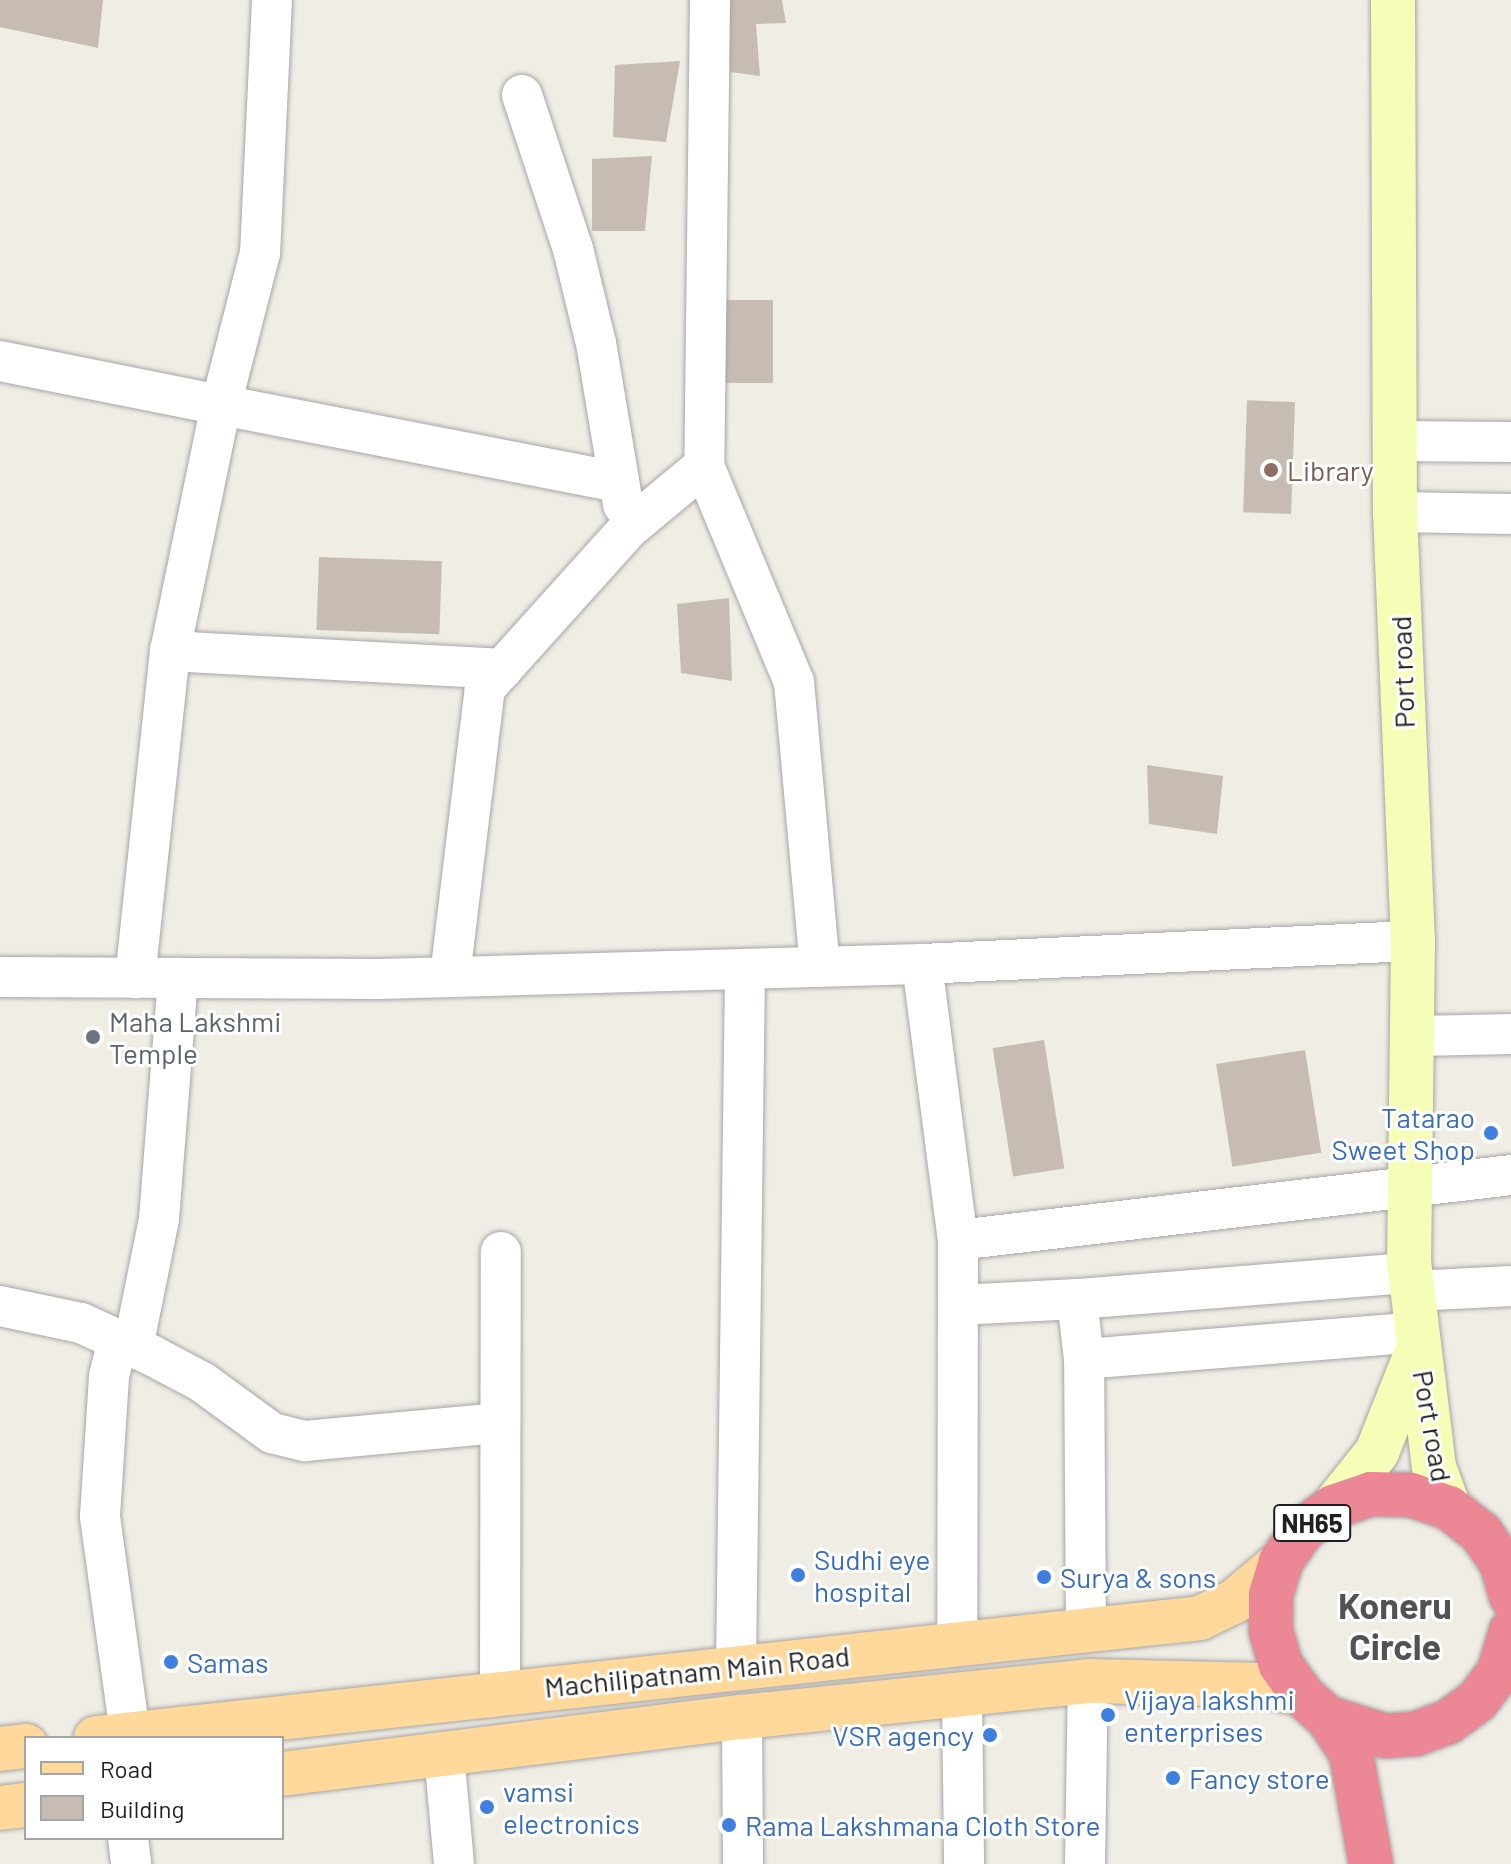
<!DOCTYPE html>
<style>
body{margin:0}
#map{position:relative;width:1511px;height:1864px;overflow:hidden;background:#f0ede5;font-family:Barlow,sans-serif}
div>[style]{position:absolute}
.building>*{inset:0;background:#c6bcb4;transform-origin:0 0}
.roads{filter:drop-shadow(0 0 2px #a6a6a6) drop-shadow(0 0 2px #a6a6a6)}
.street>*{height:40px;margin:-20px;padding:0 20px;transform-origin:20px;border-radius:20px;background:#fff}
.secondary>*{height:44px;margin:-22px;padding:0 22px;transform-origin:22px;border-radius:22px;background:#f6fdb6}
.primary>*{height:44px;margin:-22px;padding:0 22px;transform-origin:22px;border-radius:22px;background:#ffd99b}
.highway>*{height:44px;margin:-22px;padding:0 22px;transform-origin:22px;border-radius:22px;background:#ec8895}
.dots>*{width:22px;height:22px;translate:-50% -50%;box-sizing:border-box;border:4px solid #fff;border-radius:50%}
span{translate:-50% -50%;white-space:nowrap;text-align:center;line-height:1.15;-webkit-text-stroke:6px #fff;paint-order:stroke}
.shield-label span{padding:2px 6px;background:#fff;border:2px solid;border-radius:6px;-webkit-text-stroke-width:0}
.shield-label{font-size:26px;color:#1f1f1f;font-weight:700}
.education-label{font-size:28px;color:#785e54}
.left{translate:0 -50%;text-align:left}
.street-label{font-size:28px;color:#1f1f1f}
.worship-label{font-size:28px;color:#5b616d}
.shop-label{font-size:28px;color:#366cbe}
.right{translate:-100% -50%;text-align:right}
.district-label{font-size:36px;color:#525252;font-weight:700}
.legend{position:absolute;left:24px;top:1736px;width:260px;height:104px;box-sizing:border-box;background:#fff;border:2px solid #a5a5a5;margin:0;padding:10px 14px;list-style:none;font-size:24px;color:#1f1f1f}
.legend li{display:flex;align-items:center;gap:16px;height:40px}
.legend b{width:40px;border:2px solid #a5a5a5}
</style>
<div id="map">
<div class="building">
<div style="clip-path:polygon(0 0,103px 0,98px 48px,0 27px)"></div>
<div style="clip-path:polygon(722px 0,782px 0,786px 23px,756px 24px,760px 76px,730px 72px)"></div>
<div style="clip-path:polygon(680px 61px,666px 142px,613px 137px,615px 65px)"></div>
<div style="clip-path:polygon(652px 156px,645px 231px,592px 231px,592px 159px)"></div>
<div style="left:722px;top:300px;width:51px;height:83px"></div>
<div style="left:1295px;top:402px;width:112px;height:48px;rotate:92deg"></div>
<div style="left:319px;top:557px;width:123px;height:73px;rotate:2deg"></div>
<div style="clip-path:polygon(729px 598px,732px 681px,681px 673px,677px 604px)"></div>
<div style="clip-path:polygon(1147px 765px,1223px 776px,1217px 834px,1149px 824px)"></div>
<div style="left:1044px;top:1040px;width:130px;height:52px;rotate:81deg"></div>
<div style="left:1305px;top:1050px;width:104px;height:90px;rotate:81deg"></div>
</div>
<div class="roads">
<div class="street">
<div style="left:272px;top:0;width:253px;rotate:92.7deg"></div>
<div style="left:260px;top:253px;width:157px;rotate:104.4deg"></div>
<div style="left:221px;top:405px;width:403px;rotate:11deg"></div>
<div style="left:710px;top:0;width:466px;rotate:90.7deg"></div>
<div style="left:704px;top:466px;width:234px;rotate:67.4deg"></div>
<div style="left:794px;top:682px;width:286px;rotate:84.8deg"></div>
<div style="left:522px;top:95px;width:162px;rotate:71.7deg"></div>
<div style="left:573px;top:249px;width:97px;rotate:76.3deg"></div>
<div style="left:596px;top:343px;width:164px;rotate:80.5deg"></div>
<div style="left:0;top:361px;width:225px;rotate:11.3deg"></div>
<div style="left:221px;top:405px;width:251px;rotate:101.7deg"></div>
<div style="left:170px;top:651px;width:329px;rotate:96.1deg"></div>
<div style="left:1394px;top:441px;width:117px;rotate:0.5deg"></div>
<div style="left:1395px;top:512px;width:116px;rotate:1deg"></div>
<div style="left:170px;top:651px;width:333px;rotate:3.1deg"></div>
<div style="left:922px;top:964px;width:278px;rotate:82.6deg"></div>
<div style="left:958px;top:1240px;width:402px;rotate:90.1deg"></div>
<div style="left:450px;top:976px;width:290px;rotate:-83.1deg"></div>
<div style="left:485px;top:688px;width:214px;rotate:-48deg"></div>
<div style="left:628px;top:529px;width:99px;rotate:-39.7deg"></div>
<div style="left:0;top:977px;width:379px;rotate:0.3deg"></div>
<div style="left:379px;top:979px;width:543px;rotate:-1.58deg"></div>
<div style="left:922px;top:964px;width:492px;rotate:-2.7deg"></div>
<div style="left:1414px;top:1036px;width:97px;rotate:-1.2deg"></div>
<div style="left:958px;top:1240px;width:557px;rotate:-6.7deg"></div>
<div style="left:1413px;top:1291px;width:98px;rotate:-2.9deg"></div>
<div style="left:958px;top:1305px;width:119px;rotate:-2.9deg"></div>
<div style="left:0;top:1306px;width:83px;rotate:11.9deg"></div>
<div style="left:81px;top:1323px;width:77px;rotate:24.6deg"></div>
<div style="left:151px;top:1355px;width:58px;rotate:27.9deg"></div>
<div style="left:202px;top:1382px;width:87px;rotate:36.1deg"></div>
<div style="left:272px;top:1433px;width:34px;rotate:14deg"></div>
<div style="left:305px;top:1441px;width:196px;rotate:-5.3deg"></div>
<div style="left:118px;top:1340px;width:38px;rotate:104deg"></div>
<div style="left:109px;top:1377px;width:140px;rotate:93.7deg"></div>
<div style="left:100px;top:1517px;width:219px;rotate:82.1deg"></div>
<div style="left:133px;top:1347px;width:131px;rotate:-78.5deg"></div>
<div style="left:159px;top:1219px;width:242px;rotate:-85.5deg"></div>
<div style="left:1084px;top:1359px;width:335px;rotate:-4.6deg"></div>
<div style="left:1086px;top:1631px;width:272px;rotate:-90.4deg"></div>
<div style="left:1084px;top:1359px;width:60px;rotate:-96.7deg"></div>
<div style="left:1077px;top:1299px;width:334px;rotate:-4.5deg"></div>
<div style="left:736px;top:1667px;width:698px;rotate:-89.26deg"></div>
<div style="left:500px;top:1693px;width:441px;rotate:-89.9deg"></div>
<div style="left:962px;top:1694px;width:170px;rotate:89.3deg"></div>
<div style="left:742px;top:1717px;width:147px;rotate:89.6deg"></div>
<div style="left:444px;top:1754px;width:110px;rotate:84.8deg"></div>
<div style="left:128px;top:1838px;width:26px;rotate:83deg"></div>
<div style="left:1085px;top:1864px;width:183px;rotate:-89.1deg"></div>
</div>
<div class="secondary">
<div style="left:1393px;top:0;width:512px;rotate:89.78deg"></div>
<div style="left:1395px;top:512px;width:429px;rotate:87.6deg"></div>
<div style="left:1413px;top:941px;width:320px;rotate:90.7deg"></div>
<div style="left:1409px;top:1261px;width:208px;rotate:83.1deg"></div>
<div style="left:1434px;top:1467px;width:44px;rotate:69.9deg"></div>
<div style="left:1333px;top:1507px;width:70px;rotate:-51.3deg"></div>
<div style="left:1377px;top:1452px;width:105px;rotate:-68.3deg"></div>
</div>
<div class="primary">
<div style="left:96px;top:1738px;width:1111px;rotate:-6.2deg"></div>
<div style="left:1200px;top:1618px;width:39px;rotate:-26deg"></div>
<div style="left:1235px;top:1601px;width:60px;rotate:-40.3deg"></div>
<div style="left:0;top:1749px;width:26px;rotate:-7deg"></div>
<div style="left:282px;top:1774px;width:464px;rotate:-7.1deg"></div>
<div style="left:742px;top:1717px;width:348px;rotate:-5.9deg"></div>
<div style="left:1088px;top:1681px;width:175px;rotate:1.3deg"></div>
<div style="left:1263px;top:1685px;width:39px;rotate:13deg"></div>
<div style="left:0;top:1808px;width:26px;rotate:-7deg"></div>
</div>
<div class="highway">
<div style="left:1511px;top:1596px;width:33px;rotate:-106deg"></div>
<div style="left:1502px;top:1564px;width:37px;rotate:-124deg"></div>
<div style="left:1481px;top:1533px;width:41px;rotate:-142deg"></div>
<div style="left:1449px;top:1508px;width:40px;rotate:-161.1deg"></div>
<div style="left:1411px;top:1495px;width:40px;rotate:-178.6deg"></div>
<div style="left:1371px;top:1494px;width:40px;rotate:161.1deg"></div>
<div style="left:1333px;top:1507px;width:38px;rotate:143deg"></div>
<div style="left:1303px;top:1530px;width:39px;rotate:125deg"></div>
<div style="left:1281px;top:1562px;width:34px;rotate:107deg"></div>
<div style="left:1271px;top:1595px;width:36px;rotate:90deg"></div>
<div style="left:1271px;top:1631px;width:35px;rotate:74deg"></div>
<div style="left:1281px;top:1665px;width:35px;rotate:55deg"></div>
<div style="left:1301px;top:1694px;width:36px;rotate:42deg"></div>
<div style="left:1328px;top:1718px;width:60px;rotate:17.5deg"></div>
<div style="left:1385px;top:1736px;width:30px;rotate:-4deg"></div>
<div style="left:1415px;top:1734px;width:35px;rotate:-20deg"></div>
<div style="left:1448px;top:1722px;width:36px;rotate:-36deg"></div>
<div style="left:1477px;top:1701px;width:36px;rotate:-53deg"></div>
<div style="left:1499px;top:1672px;width:43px;rotate:-73.7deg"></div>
<div style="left:1328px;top:1718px;width:42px;rotate:56.7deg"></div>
<div style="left:1351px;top:1753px;width:113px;rotate:79.8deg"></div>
</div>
</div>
<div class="dots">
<div style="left:1271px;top:470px;background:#8d6e63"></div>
<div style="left:93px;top:1037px;background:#6b7280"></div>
<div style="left:1491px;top:1133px;background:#3f7fe0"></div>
<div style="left:798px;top:1575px;background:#3f7fe0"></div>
<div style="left:1044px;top:1577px;background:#3f7fe0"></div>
<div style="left:171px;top:1662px;background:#3f7fe0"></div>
<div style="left:1108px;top:1715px;background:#3f7fe0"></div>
<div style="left:990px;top:1735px;background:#3f7fe0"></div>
<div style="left:1173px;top:1778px;background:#3f7fe0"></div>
<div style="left:487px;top:1807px;background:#3f7fe0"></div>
<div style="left:729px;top:1825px;background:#3f7fe0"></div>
</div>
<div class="shield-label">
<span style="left:1312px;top:1523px">NH65</span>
</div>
<div class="education-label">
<span class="left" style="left:1287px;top:470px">Library</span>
</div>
<div class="street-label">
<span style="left:1402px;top:672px;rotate:-92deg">Port road</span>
<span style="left:1433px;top:1426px;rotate:80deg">Port road</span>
<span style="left:697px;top:1671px;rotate:-6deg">Machilipatnam Main Road</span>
</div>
<div class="worship-label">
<span class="left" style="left:109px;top:1037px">Maha Lakshmi<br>Temple</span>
</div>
<div class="shop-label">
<span class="right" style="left:1475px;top:1133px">Tatarao<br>Sweet Shop</span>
<span class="left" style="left:814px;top:1575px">Sudhi eye<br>hospital</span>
<span class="left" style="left:1060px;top:1577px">Surya &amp; sons</span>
<span class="left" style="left:187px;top:1662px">Samas</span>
<span class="left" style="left:1124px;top:1715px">Vijaya lakshmi<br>enterprises</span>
<span class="right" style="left:974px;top:1735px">VSR agency</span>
<span class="left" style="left:1189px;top:1778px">Fancy store</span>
<span class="left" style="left:503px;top:1807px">vamsi<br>electronics</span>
<span class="left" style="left:745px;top:1825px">Rama Lakshmana Cloth Store</span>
</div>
<div class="district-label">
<span style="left:1395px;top:1625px">Koneru<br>Circle</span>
</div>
<ul class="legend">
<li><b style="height:10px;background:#ffd99b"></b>Road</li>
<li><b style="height:22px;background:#c6bcb4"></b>Building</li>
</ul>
</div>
